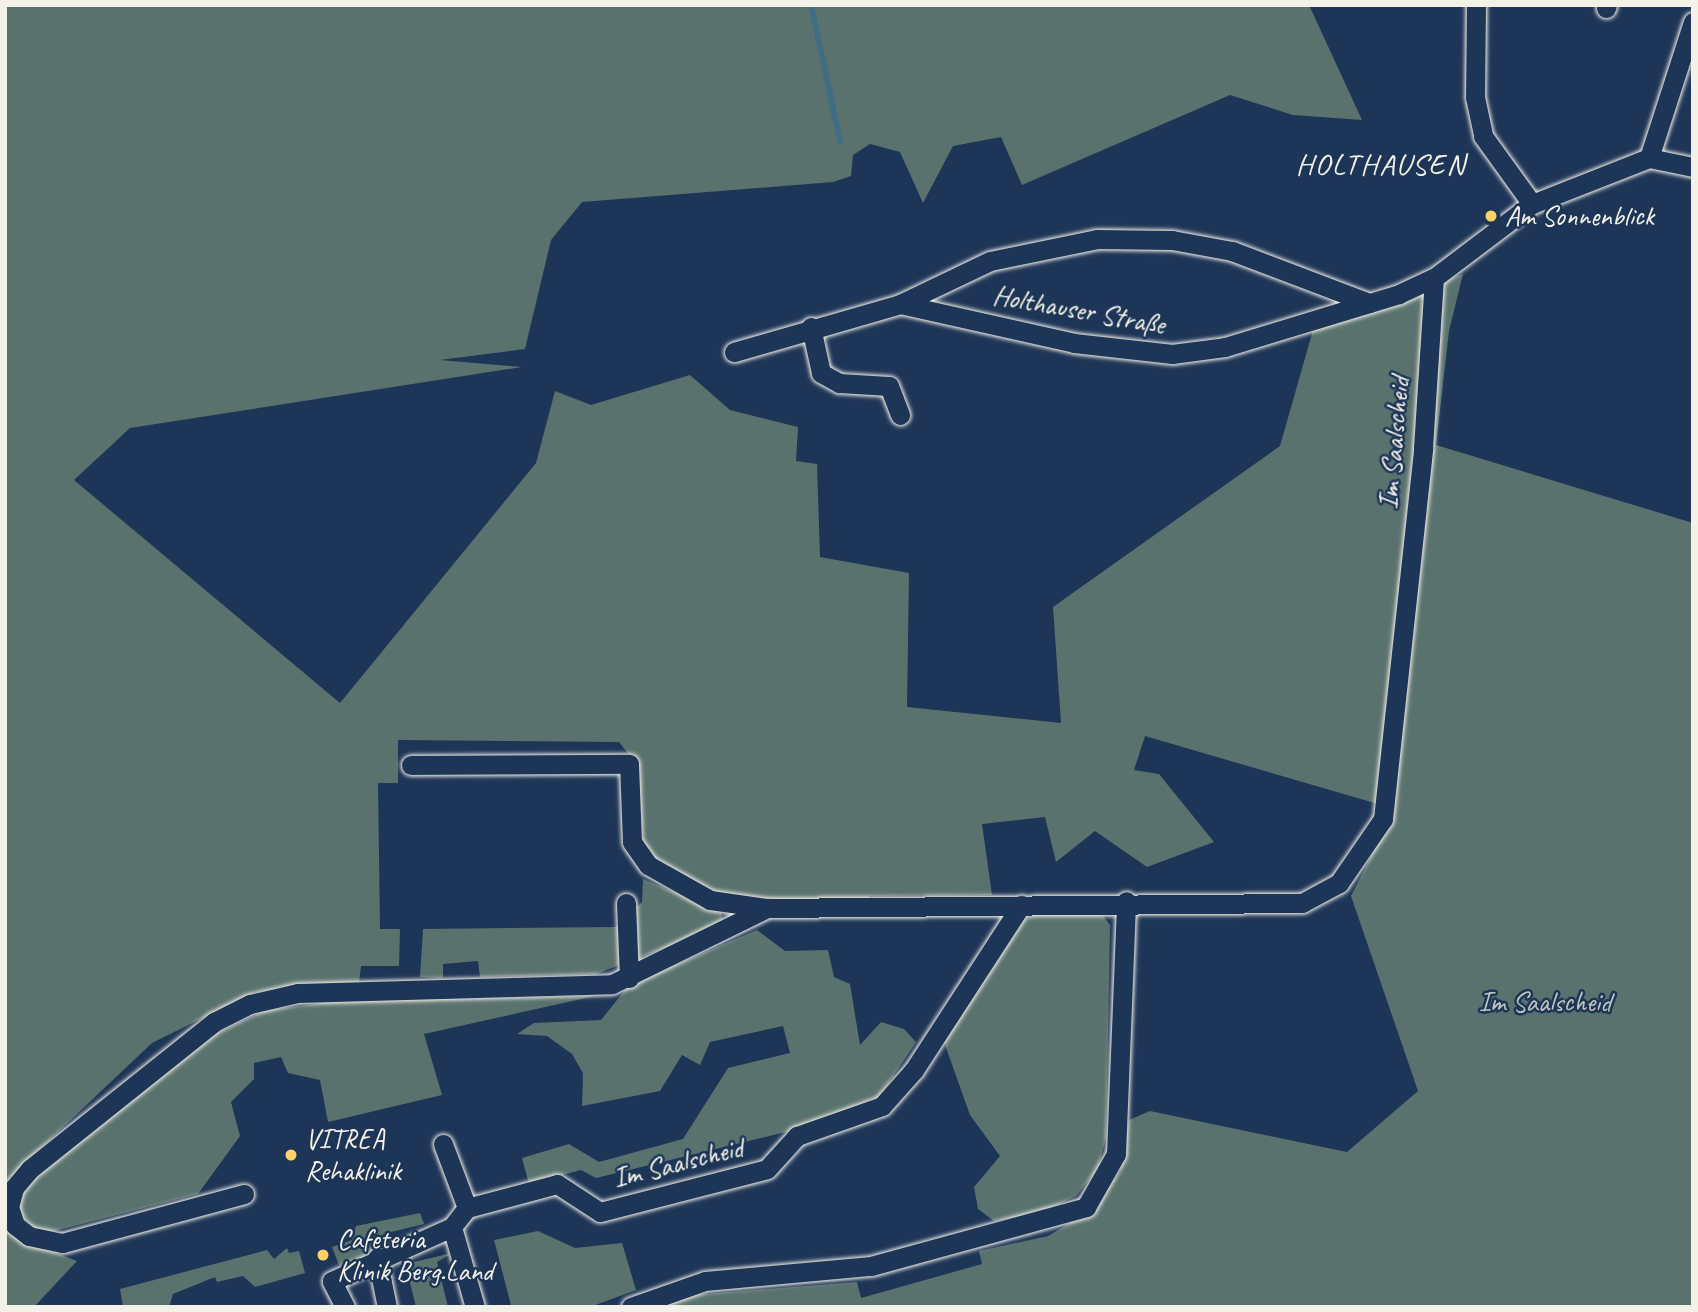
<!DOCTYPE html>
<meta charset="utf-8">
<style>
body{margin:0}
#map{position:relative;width:1698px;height:1312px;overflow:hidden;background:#1d3557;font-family:Caveat,sans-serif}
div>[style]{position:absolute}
.green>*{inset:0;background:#5a726e}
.stream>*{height:6px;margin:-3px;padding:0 3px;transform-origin:3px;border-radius:3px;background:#406c86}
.roads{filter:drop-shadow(0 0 2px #f4f1e8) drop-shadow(0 0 2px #f4f1e8)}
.minor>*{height:19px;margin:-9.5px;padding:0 9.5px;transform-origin:9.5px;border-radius:9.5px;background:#1d3557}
.dots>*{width:19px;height:19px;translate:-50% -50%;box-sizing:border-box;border:4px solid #1d3557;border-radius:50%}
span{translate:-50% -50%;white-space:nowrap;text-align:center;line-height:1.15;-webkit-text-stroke:5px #1d3557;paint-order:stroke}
.poi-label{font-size:28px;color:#f4f1e8}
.left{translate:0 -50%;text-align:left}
.street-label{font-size:28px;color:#f4f1e8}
.park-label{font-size:28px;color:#bec5bd}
.neighbourhood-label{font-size:30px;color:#f4f1e8;letter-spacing:2px}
.frame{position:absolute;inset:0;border:7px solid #f4f1e8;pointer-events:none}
</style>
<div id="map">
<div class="green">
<div style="clip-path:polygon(5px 5px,1309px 5px,1362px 120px,1293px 115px,1230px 95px,1022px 185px,1001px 137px,953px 146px,923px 203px,900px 152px,870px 144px,853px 155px,851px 176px,833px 182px,582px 202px,551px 240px,525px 349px,440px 360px,522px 367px,130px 428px,74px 480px,340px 703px,536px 463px,555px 391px,591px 405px,690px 375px,730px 410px,798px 427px,796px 461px,817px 464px,820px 557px,909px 573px,907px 707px,1061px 723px,1053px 607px,1280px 446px,1313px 330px,1463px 274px,1449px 331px,1436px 445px,1693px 523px,1693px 1307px,660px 1307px,692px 1295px,857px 1282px,861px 1298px,982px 1264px,979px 1251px,1048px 1236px,1093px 1209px,1120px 1172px,1129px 1120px,1150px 1111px,1347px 1152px,1418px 1091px,1351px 896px,1395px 809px,1145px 736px,1134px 770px,1159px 774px,1214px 842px,1147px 867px,1095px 831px,1056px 862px,1045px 817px,982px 824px,992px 895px,869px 896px,869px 905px,769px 905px,719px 893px,661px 865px,644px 848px,638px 766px,619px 742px,398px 740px,398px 783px,378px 783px,380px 929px,400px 929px,399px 966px,361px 966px,359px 983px,255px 992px,152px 1043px,5px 1182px)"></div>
<div style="clip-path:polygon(643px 879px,721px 912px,724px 925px,596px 974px,480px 977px,478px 961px,443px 964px,443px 978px,420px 977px,423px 929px,616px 927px,642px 902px)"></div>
<div style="clip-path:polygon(1040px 913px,1101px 913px,1110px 925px,1106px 1137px,1098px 1169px,1076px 1196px,1039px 1213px,994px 1221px,978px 1209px,974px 1187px,1000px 1156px,970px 1115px,944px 1042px,1022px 921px)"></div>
<div style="clip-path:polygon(757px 930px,785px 951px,828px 950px,834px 977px,850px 984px,860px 1045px,881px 1022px,904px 1029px,916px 1042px,879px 1097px,790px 1131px,596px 1178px,581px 1170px,529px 1184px,522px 1158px,569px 1144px,599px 1162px,683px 1139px,728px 1068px,790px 1053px,783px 1026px,710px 1042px,700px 1065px,682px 1055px,660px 1091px,582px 1106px,583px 1073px,572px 1054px,547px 1036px,517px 1034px,534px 1023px,601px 1020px,629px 985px)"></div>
<div style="clip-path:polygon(595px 996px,424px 1034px,442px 1095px,328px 1122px,320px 1080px,288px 1073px,281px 1057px,254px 1063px,254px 1079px,231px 1102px,240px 1136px,198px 1194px,54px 1231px,37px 1231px,17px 1211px,21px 1189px,207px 1038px,264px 1011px,338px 1001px)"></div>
<div style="clip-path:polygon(420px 1213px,424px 1224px,383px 1234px,378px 1255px,339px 1265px,332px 1247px,352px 1240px,356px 1226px)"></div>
<div style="clip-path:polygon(5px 1222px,33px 1244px,77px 1261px,34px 1307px,5px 1307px)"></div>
<div style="clip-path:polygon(538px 1231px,575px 1248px,622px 1243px,636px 1290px,590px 1307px,505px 1307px,511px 1305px,494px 1240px)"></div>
<div style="clip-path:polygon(287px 1248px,289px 1253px,299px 1251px,305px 1273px,255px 1287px,243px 1276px,217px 1282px,215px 1277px,173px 1294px,169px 1307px,123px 1307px,120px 1289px,267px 1250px,274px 1259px)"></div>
<div style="clip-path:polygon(408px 1249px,414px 1262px,452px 1253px,437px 1262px,448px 1307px,416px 1307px,403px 1255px)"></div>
</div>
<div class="stream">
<div style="left:811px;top:5px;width:139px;rotate:78deg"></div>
</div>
<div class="roads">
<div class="minor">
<div style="left:1476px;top:5px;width:92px;rotate:90.6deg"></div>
<div style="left:1475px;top:97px;width:40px;rotate:78deg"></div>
<div style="left:1483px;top:136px;width:84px;rotate:54.2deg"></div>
<div style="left:1606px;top:8px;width:3px;rotate:-72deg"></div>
<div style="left:1649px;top:158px;width:143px;rotate:-72.1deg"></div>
<div style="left:900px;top:304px;width:100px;rotate:-25.5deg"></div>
<div style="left:990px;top:261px;width:109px;rotate:-11.6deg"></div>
<div style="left:1097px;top:239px;width:75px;rotate:0.8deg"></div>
<div style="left:1172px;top:240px;width:61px;rotate:10.4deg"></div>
<div style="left:1232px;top:251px;width:147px;rotate:20.8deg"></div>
<div style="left:811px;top:327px;width:47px;rotate:77.7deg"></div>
<div style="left:821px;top:373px;width:21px;rotate:29deg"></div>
<div style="left:839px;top:383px;width:50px;rotate:3.4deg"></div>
<div style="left:889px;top:386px;width:31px;rotate:69deg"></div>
<div style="left:734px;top:352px;width:173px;rotate:-16.1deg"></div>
<div style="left:900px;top:304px;width:178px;rotate:12.6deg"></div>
<div style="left:1074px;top:343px;width:99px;rotate:6.4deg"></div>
<div style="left:1172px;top:354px;width:53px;rotate:-7.5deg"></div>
<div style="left:1225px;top:347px;width:182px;rotate:-16.9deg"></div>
<div style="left:1399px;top:294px;width:38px;rotate:-25deg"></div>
<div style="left:1434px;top:278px;width:123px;rotate:-37.1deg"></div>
<div style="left:1532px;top:204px;width:126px;rotate:-21.5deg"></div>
<div style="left:1649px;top:158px;width:45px;rotate:11.6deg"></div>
<div style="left:411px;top:765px;width:218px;rotate:-0.3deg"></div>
<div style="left:629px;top:764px;width:78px;rotate:87.8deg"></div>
<div style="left:632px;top:842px;width:28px;rotate:55deg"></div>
<div style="left:648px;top:865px;width:71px;rotate:29.4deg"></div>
<div style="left:710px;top:900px;width:58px;rotate:8deg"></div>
<div style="left:767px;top:908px;width:535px;rotate:-0.54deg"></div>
<div style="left:1302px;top:903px;width:42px;rotate:-28.4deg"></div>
<div style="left:1339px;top:883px;width:78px;rotate:-55.5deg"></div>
<div style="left:1383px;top:819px;width:373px;rotate:-83.8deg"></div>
<div style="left:1423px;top:448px;width:170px;rotate:-86.3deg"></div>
<div style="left:626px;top:903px;width:75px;rotate:87.7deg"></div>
<div style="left:443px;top:1144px;width:68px;rotate:69.4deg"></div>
<div style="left:244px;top:1194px;width:188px;rotate:164.9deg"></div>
<div style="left:62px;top:1243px;width:34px;rotate:-168deg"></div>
<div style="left:29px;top:1236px;width:18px;rotate:-142deg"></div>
<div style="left:15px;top:1225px;width:19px;rotate:-108deg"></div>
<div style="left:9px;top:1207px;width:20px;rotate:-75deg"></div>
<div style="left:14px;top:1188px;width:25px;rotate:-50deg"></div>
<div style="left:30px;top:1169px;width:236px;rotate:-38.6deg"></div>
<div style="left:214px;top:1022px;width:40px;rotate:-26.6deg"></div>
<div style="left:250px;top:1004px;width:49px;rotate:-12.9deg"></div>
<div style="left:298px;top:993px;width:314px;rotate:-1.6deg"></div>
<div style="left:612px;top:984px;width:173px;rotate:-26.1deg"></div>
<div style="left:452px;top:1227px;width:83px;rotate:74deg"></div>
<div style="left:377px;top:1258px;width:50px;rotate:78.5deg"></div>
<div style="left:345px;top:1307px;width:29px;rotate:-117deg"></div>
<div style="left:332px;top:1281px;width:132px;rotate:-24.2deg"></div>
<div style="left:452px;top:1227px;width:24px;rotate:-52deg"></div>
<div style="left:467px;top:1208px;width:93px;rotate:-14.9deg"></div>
<div style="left:557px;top:1184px;width:51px;rotate:33.1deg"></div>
<div style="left:600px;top:1212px;width:172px;rotate:-14.4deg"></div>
<div style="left:767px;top:1169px;width:45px;rotate:-47.7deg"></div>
<div style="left:797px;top:1136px;width:90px;rotate:-19.4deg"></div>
<div style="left:882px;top:1106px;width:48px;rotate:-48.4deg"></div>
<div style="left:914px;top:1070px;width:197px;rotate:-57deg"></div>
<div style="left:631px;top:1307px;width:78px;rotate:-19.4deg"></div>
<div style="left:705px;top:1281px;width:167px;rotate:-5.2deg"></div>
<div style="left:871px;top:1266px;width:223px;rotate:-15.3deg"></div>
<div style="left:1086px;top:1207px;width:61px;rotate:-60.5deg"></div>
<div style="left:1116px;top:1154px;width:253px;rotate:-87.7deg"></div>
</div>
</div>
<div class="dots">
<div style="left:1491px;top:216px;background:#ffd166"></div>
<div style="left:291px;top:1155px;background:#ffd166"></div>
<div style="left:323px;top:1255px;background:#ffd166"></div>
</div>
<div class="poi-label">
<span class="left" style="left:1505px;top:216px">Am Sonnenblick</span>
<span class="left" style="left:305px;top:1155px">VITREA<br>Rehaklinik</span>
<span class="left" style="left:337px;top:1255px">Cafeteria<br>Klinik Berg.Land</span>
</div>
<div class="street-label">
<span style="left:1079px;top:310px;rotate:10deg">Holthauser Straße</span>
<span style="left:1394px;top:443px;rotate:-85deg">Im Saalscheid</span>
<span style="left:678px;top:1163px;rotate:-14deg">Im Saalscheid</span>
</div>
<div class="park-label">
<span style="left:1545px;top:1002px">Im Saalscheid</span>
</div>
<div class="neighbourhood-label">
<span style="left:1381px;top:164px">HOLTHAUSEN</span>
</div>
<div class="frame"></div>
</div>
